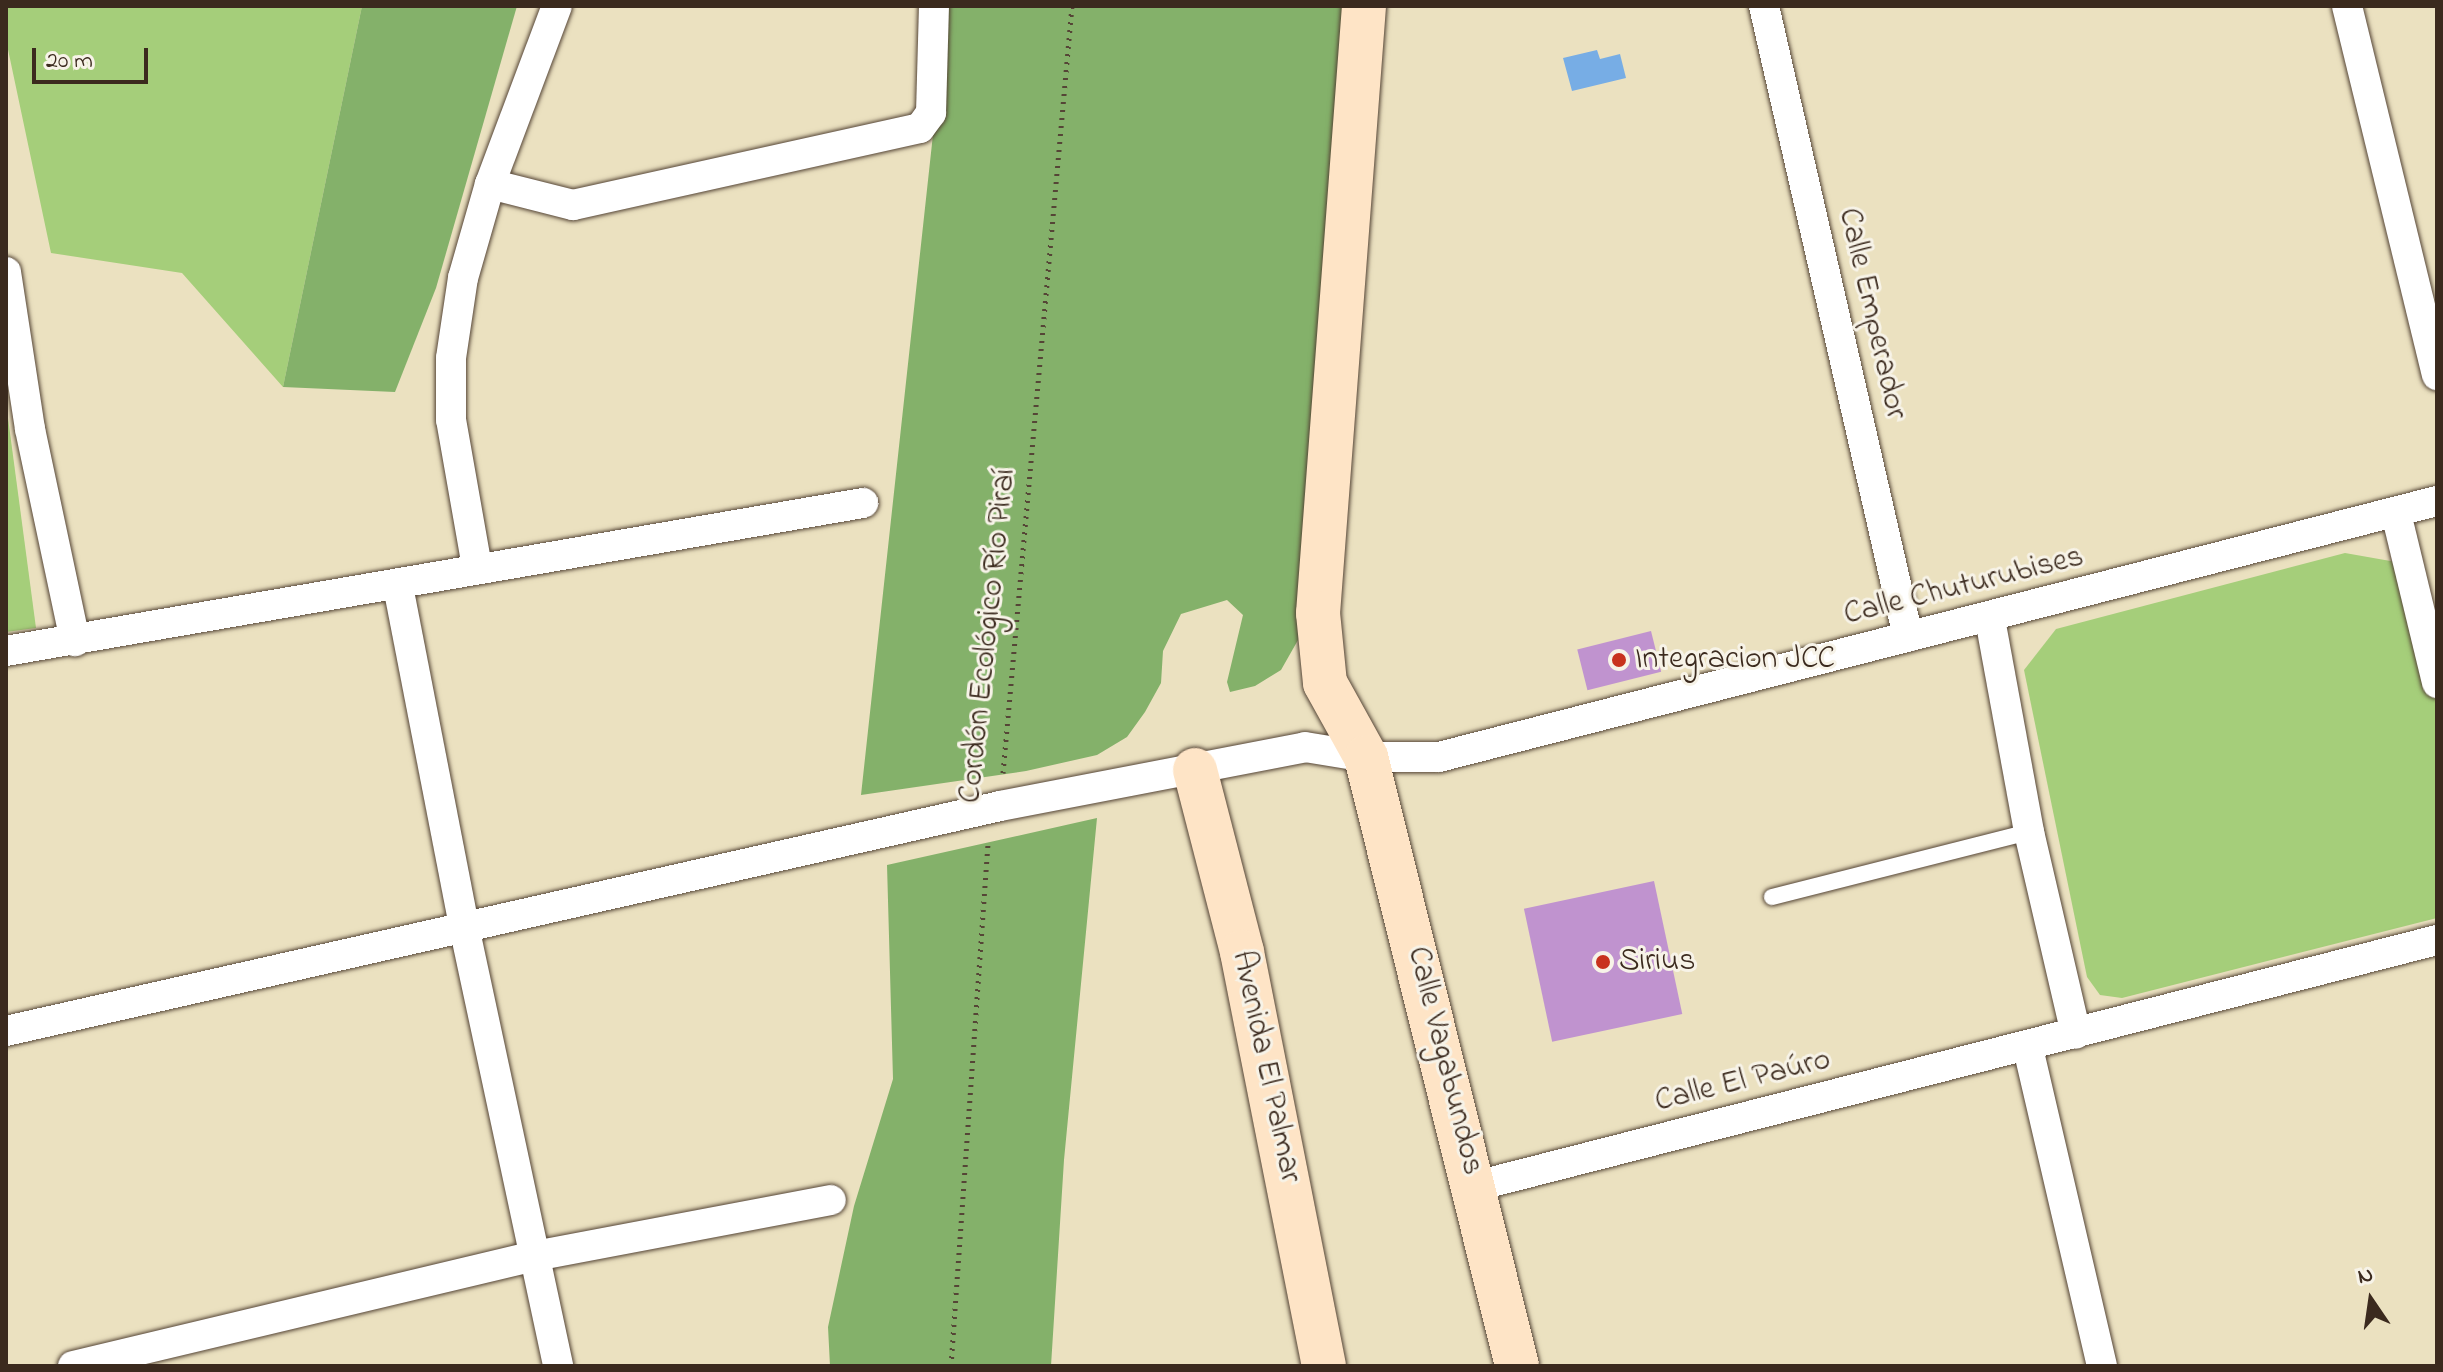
<!DOCTYPE html>
<meta charset="utf-8">
<style>
body{margin:0}
#map{position:relative;width:2443px;height:1372px;overflow:hidden;background:#ebe1c0;font-family:"Indie Flower",sans-serif}
div>[style]{position:absolute}
.green>*{inset:0;background:#a5ce7a}
.forest>*{inset:0;background:#84b16a}
.water>*{inset:0;background:#77ade5}
.building>*{inset:0;background:#c093cf;transform-origin:0 0}
.path>*{height:5px;margin-top:-2.5px;transform-origin:0;background:repeating-linear-gradient(90deg,#554536 0 2px,transparent 0 8px)}
.roads{filter:drop-shadow(0 0 2px #554536) drop-shadow(0 0 2px #554536)}
.lane>*{height:16px;margin:-8px;padding:0 8px;transform-origin:8px;border-radius:8px;background:#fff}
.street>*{height:30px;margin:-15px;padding:0 15px;transform-origin:15px;border-radius:15px;background:#fff}
.secondary>*{height:44px;margin:-22px;padding:0 22px;transform-origin:22px;border-radius:22px;background:#fee4c6}
.dots>*{width:22px;height:22px;translate:-50% -50%;box-sizing:border-box;border:4px solid #f7f3e8;border-radius:50%}
span{translate:-50% -50%;white-space:nowrap;text-align:center;line-height:1.15;-webkit-text-stroke:6px #f7f3e8;paint-order:stroke}
.street-label{font-size:32px;color:#3b2a1e}
.poi-label{font-size:32px;color:#3b2a1e}
.left{translate:0 -50%;text-align:left}
.frame{position:absolute;inset:0;border:8px solid #3b2a1e;pointer-events:none}
.north{position:absolute;left:2331px;top:1260px;width:80px;height:80px;-webkit-text-stroke:6px #f7f3e8;paint-order:stroke;rotate:347deg;font-size:22px;font-weight:700;line-height:32px;text-align:center;color:#3b2a1e}
.north::after{content:'';display:block;margin:auto;width:28px;height:36px;background:#3b2a1e;clip-path:polygon(50% 0,100% 100%,50% 72%,0 100%)}
.scale{position:absolute;left:32px;top:48px;width:116px;height:36px;box-sizing:border-box;border:4px solid #3b2a1e;border-top:0;padding-left:10px;font-size:24px;line-height:28px;white-space:nowrap;color:#3b2a1e;-webkit-text-stroke:6px #f7f3e8;paint-order:stroke}
</style>
<div id="map">
<div class="green">
<div style="clip-path:polygon(6px 6px,362px 6px,283px 387px,182px 273px,51px 253px,6px 40px)"></div>
<div style="clip-path:polygon(6px 403px,36px 628px,6px 632px)"></div>
<div style="clip-path:polygon(2345px 553px,2396px 562px,2437px 673px,2437px 918px,2122px 998px,2100px 995px,2087px 977px,2024px 670px,2056px 629px)"></div>
</div>
<div class="forest">
<div style="clip-path:polygon(362px 6px,517px 6px,436px 288px,395px 392px,283px 387px)"></div>
<div style="clip-path:polygon(947px 6px,1358px 6px,1306px 626px,1281px 670px,1255px 686px,1230px 692px,1227px 682px,1243px 615px,1227px 600px,1181px 614px,1163px 651px,1161px 683px,1145px 712px,1127px 737px,1097px 755px,1026px 771px,861px 795px)"></div>
<div style="clip-path:polygon(1097px 818px,1064px 1160px,1051px 1366px,830px 1366px,828px 1327px,854px 1206px,893px 1079px,887px 865px)"></div>
</div>
<div class="water">
<div style="clip-path:polygon(1597px 50px,1600px 59px,1620px 54px,1626px 78px,1572px 91px,1563px 58px)"></div>
</div>
<div class="building">
<div style="left:1651px;top:631px;width:42px;height:76px;rotate:76deg"></div>
<div style="left:1654px;top:881px;width:136px;height:133px;rotate:78deg"></div>
</div>
<div class="path">
<div style="left:1003px;top:773px;width:770px;rotate:-84.86deg"></div>
<div style="left:951px;top:1366px;width:523px;rotate:-85.95deg"></div>
</div>
<div class="roads">
<div class="lane">
<div style="left:1772px;top:897px;width:265px;rotate:-14.2deg"></div>
</div>
<div class="street">
<div style="left:1764px;top:6px;width:647px;rotate:77.14deg"></div>
<div style="left:2347px;top:6px;width:380px;rotate:76.3deg"></div>
<div style="left:490px;top:184px;width:86px;rotate:14.2deg"></div>
<div style="left:573px;top:205px;width:355px;rotate:-12.5deg"></div>
<div style="left:920px;top:128px;width:19px;rotate:-54deg"></div>
<div style="left:931px;top:113px;width:107px;rotate:-88.4deg"></div>
<div style="left:6px;top:272px;width:159px;rotate:81.3deg"></div>
<div style="left:30px;top:429px;width:217px;rotate:78deg"></div>
<div style="left:2396px;top:513px;width:175px;rotate:76.4deg"></div>
<div style="left:477px;top:567px;width:149px;rotate:-100deg"></div>
<div style="left:451px;top:420px;width:62px;rotate:-90deg"></div>
<div style="left:451px;top:358px;width:81px;rotate:-81.5deg"></div>
<div style="left:463px;top:278px;width:98px;rotate:-74deg"></div>
<div style="left:490px;top:184px;width:190px;rotate:-69.4deg"></div>
<div style="left:398px;top:586px;width:351px;rotate:79deg"></div>
<div style="left:465px;top:931px;width:445px;rotate:77.9deg"></div>
<div style="left:1990px;top:619px;width:217px;rotate:79.6deg"></div>
<div style="left:2029px;top:832px;width:207px;rotate:76.9deg"></div>
<div style="left:6px;top:651px;width:870px;rotate:-9.8deg"></div>
<div style="left:6px;top:1031px;width:1019px;rotate:-12.75deg"></div>
<div style="left:1000px;top:806px;width:311px;rotate:-10.9deg"></div>
<div style="left:1305px;top:747px;width:62px;rotate:9.3deg"></div>
<div style="left:1366px;top:757px;width:73px"></div>
<div style="left:1439px;top:757px;width:1030px;rotate:-14.39deg"></div>
<div style="left:2028px;top:1048px;width:326px;rotate:76.9deg"></div>
<div style="left:1476px;top:1186px;width:992px;rotate:-14.36deg"></div>
<div style="left:73px;top:1366px;width:475px;rotate:-13.4deg"></div>
<div style="left:535px;top:1256px;width:301px;rotate:-10.7deg"></div>
</div>
<div class="secondary">
<div style="left:1364px;top:6px;width:609px;rotate:94.33deg"></div>
<div style="left:1318px;top:613px;width:70px;rotate:84.3deg"></div>
<div style="left:1325px;top:683px;width:85px;rotate:61deg"></div>
<div style="left:1366px;top:757px;width:627px;rotate:76.07deg"></div>
<div style="left:1195px;top:770px;width:188px;rotate:75.5deg"></div>
<div style="left:1242px;top:952px;width:422px;rotate:78.8deg"></div>
</div>
</div>
<div class="dots">
<div style="left:1619px;top:660px;background:#c8321e"></div>
<div style="left:1603px;top:962px;background:#c8321e"></div>
</div>
<div class="street-label">
<span style="left:1871px;top:314px;rotate:77deg">Calle Emperador</span>
<span style="left:1964px;top:587px;rotate:-14deg">Calle Chuturubises</span>
<span style="left:989px;top:636px;rotate:-84deg">Cordón Ecológico Río Piraí</span>
<span style="left:1444px;top:1061px;rotate:76deg">Calle Vagabundos</span>
<span style="left:1265px;top:1067px;rotate:78deg">Avenida El Palmar</span>
<span style="left:1743px;top:1082px;rotate:-14deg">Calle El Paúro</span>
</div>
<div class="poi-label">
<span class="left" style="left:1635px;top:660px">Integracion JCC</span>
<span class="left" style="left:1619px;top:962px">Sirius</span>
</div>
<div class="frame"></div>
<div class="north">N</div>
<div class="scale">20 m</div>
</div>
